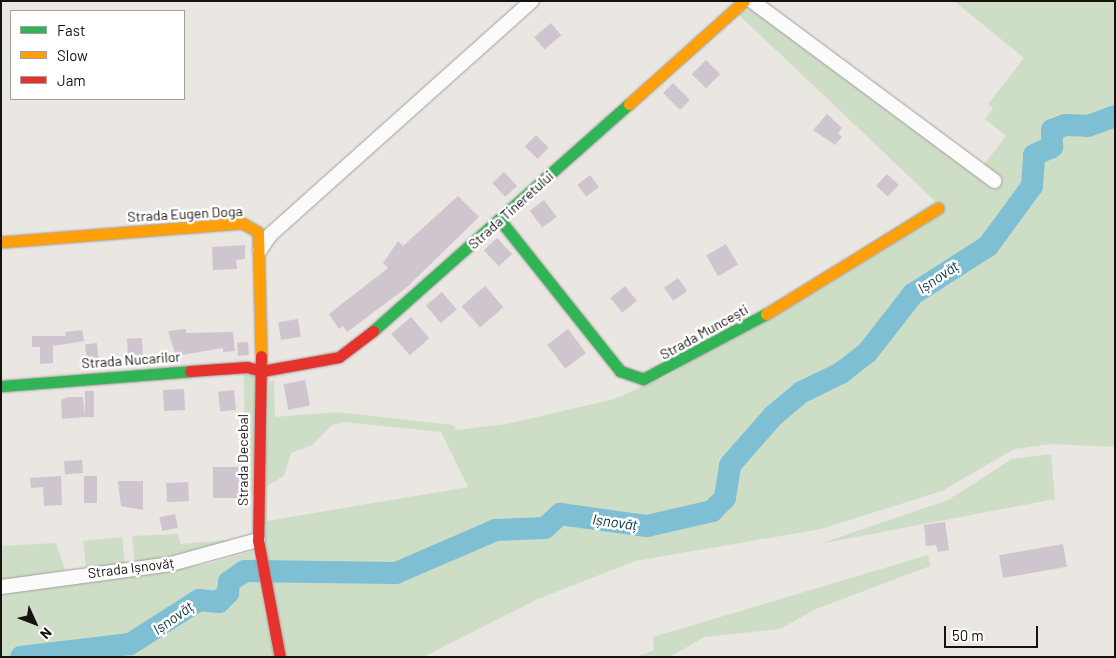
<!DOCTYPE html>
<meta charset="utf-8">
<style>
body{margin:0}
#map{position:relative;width:1116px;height:658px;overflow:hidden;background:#eae6e2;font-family:Barlow,sans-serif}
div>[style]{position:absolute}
.green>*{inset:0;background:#ceddc6;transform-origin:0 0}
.river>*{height:22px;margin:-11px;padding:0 11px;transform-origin:11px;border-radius:11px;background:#7ebfd3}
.building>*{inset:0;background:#cfc5cf;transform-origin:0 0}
.roads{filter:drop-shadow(0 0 1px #a29e9c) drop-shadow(0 0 1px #a29e9c)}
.street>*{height:14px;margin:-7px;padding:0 7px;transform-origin:7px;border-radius:7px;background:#fcfbfb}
.fast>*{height:11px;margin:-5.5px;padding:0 5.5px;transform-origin:5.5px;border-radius:5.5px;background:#30b455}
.slow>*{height:11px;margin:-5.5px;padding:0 5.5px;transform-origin:5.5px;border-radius:5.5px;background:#ff9f0a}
.jam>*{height:11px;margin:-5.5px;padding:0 5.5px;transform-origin:5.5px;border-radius:5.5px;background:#e5322d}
span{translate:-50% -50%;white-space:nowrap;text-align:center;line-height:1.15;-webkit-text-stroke:5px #fff;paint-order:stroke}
.street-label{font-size:14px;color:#151210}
.water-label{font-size:15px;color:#0a3744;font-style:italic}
.frame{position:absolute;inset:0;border:2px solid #151210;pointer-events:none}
.legend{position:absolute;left:10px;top:10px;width:175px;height:90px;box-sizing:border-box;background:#fff;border:1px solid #a1a09f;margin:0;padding:6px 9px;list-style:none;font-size:15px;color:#151210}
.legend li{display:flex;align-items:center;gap:10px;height:25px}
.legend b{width:25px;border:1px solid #a1a09f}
.north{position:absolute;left:10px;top:598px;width:50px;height:50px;-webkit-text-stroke:4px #fff;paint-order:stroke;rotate:133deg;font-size:14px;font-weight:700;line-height:20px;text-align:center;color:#151210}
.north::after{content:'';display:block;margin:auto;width:18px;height:22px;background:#151210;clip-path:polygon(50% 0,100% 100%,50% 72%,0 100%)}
.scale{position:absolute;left:944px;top:626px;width:94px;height:22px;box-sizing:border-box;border:2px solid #151210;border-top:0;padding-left:6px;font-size:15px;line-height:18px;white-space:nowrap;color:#151210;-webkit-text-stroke:4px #fff;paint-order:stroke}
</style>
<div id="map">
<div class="green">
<div style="clip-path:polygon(evenodd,954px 1px,1115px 1px,1115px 447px,1052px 444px,1014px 449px,942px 491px,821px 529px,635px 561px,538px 599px,423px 657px,286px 657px,263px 550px,269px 382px,274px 381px,275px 417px,337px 412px,453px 425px,456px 430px,507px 424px,614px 399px,667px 376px,935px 201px,738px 14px,752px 8px,983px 166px,1006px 136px,985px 119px,993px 108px,988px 104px,1024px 58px,954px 1px,344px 422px,441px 432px,468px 487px,267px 521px,267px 486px,284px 476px,291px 453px,312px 445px,332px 425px,344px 422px)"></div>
<div style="clip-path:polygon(244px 374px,256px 374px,254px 494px,245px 499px)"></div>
<div style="clip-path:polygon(1051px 454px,1055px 499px,819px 544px,948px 500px,1012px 459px)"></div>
<div style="clip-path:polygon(177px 534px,181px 544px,249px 538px,185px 558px,135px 563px,132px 536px)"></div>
<div style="left:122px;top:537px;width:28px;height:39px;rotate:84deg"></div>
<div style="clip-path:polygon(56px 543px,65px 570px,1px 581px,1px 546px)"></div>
<div style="clip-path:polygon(252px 551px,274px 657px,1px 657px,1px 593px,208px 564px)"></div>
<div style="clip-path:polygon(928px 555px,930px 566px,816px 609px,780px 629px,704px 637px,670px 657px,637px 657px,654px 650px,653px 637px)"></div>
</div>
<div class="river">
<div style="left:21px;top:657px;width:110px;rotate:-6.8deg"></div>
<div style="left:130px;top:644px;width:82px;rotate:-32.5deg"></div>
<div style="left:199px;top:600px;width:20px;rotate:6deg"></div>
<div style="left:219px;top:602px;width:13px;rotate:-45deg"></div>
<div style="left:228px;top:593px;width:11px;rotate:-85deg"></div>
<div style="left:229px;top:582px;width:19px;rotate:-35deg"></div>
<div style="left:245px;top:571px;width:151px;rotate:0.8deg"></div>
<div style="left:396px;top:573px;width:109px;rotate:-23.3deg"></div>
<div style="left:496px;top:530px;width:49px;rotate:-2.3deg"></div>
<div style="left:545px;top:528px;width:21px;rotate:-43deg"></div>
<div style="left:560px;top:514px;width:88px;rotate:7.9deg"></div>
<div style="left:647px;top:526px;width:67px;rotate:-13deg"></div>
<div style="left:712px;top:511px;width:18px;rotate:-45deg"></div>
<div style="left:725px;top:498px;width:33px;rotate:-81deg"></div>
<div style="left:730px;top:465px;width:65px;rotate:-48.7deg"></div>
<div style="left:773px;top:416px;width:38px;rotate:-40deg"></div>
<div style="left:802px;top:392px;width:43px;rotate:-26deg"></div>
<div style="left:841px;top:373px;width:33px;rotate:-38deg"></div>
<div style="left:867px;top:353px;width:75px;rotate:-52.1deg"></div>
<div style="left:913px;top:294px;width:89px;rotate:-32.6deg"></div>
<div style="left:988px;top:246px;width:74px;rotate:-53.7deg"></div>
<div style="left:1032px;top:186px;width:31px;rotate:-86deg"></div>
<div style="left:1034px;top:155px;width:20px;rotate:-24deg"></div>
<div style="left:1052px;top:147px;width:17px;rotate:-90deg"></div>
<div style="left:1052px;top:130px;width:14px;rotate:-21deg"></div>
<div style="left:1065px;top:125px;width:23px;rotate:2deg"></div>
<div style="left:1088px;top:126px;width:29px;rotate:-20deg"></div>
</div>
<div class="building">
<div style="left:551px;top:23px;width:16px;height:22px;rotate:50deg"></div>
<div style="left:706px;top:60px;width:20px;height:20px;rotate:45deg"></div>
<div style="left:673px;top:83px;width:24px;height:14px;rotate:45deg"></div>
<div style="clip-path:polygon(827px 114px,842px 128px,838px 133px,842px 137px,835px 145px,813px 130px)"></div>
<div style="left:536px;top:135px;width:18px;height:16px;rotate:45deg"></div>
<div style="left:504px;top:172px;width:19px;height:16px;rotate:47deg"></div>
<div style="left:887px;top:174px;width:16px;height:16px;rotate:43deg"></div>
<div style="left:590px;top:175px;width:15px;height:16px;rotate:53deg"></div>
<div style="clip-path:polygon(458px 196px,479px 217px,406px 288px,347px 332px,343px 326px,339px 329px,329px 314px,388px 268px,383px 263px,398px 241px,403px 246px)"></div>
<div style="left:544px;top:200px;width:21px;height:18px;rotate:53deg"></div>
<div style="left:497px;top:238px;width:22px;height:18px;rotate:47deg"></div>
<div style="left:726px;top:244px;width:24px;height:23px;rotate:60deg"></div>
<div style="clip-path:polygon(245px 245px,245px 259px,236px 260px,237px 269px,213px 270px,212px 247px)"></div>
<div style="left:678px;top:278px;width:16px;height:17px;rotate:55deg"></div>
<div style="left:485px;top:286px;width:28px;height:31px;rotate:49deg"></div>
<div style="left:625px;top:286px;width:19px;height:19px;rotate:51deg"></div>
<div style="left:442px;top:292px;width:23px;height:21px;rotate:50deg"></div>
<div style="left:411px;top:317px;width:28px;height:26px;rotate:49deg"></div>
<div style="left:298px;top:319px;width:18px;height:20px;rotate:81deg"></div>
<div style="clip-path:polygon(186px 329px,186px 333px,233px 332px,235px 351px,223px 352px,223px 348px,176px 356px,168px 331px)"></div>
<div style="left:568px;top:329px;width:30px;height:26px;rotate:53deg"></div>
<div style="clip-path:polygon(82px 330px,84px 341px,53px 346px,53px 363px,40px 364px,40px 347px,32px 347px,32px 336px,66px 336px,65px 332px)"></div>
<div style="left:142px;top:338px;width:21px;height:15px;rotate:87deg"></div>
<div style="left:248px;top:342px;width:13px;height:11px;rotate:86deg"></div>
<div style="left:97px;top:343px;width:19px;height:12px;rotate:84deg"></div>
<div style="left:305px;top:380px;width:26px;height:22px;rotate:79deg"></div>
<div style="left:184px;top:389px;width:21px;height:21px;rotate:87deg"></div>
<div style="left:234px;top:390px;width:20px;height:16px;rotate:84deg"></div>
<div style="left:85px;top:391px;width:9px;height:26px"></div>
<div style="clip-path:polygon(69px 397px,83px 397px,85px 417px,62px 419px,61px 400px)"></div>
<div style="left:82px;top:460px;width:13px;height:18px;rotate:86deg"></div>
<div style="left:213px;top:467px;width:28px;height:31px"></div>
<div style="clip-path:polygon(61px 476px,62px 505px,44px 506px,43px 487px,31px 488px,30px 478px)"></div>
<div style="left:84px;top:476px;width:13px;height:27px"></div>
<div style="clip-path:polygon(118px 481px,143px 481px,143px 510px,121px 506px)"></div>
<div style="left:188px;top:482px;width:19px;height:22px;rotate:87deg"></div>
<div style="left:175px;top:514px;width:14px;height:16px;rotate:78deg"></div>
<div style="clip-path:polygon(945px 522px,949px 550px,938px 552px,936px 545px,926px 546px,924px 525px)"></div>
<div style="left:1063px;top:544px;width:23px;height:65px;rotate:80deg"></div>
</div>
<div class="roads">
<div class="street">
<div style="left:752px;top:1px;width:302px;rotate:36.6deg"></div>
<div style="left:260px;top:250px;width:18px;rotate:-56deg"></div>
<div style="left:270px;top:235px;width:351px;rotate:-41.8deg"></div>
<div style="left:1px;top:587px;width:172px;rotate:-7.7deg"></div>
<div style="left:171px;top:564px;width:90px;rotate:-15.4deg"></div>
</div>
<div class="fast">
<div style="left:500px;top:220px;width:193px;rotate:51.5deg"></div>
<div style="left:620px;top:371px;width:24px;rotate:19deg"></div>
<div style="left:643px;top:379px;width:139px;rotate:-27.9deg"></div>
<div style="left:373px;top:331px;width:342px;rotate:-41.6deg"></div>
<div style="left:1px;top:386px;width:190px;rotate:-4.5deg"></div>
</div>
<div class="slow">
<div style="left:629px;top:104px;width:154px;rotate:-41.8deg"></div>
<div style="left:1px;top:242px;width:242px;rotate:-4.5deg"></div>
<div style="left:242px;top:223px;width:18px;rotate:29deg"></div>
<div style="left:258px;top:232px;width:124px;rotate:88.6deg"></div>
<div style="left:766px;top:314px;width:202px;rotate:-31.6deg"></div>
</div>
<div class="jam">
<div style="left:261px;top:356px;width:184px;rotate:90.9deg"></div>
<div style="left:258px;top:540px;width:119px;rotate:79.4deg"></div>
<div style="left:190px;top:371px;width:57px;rotate:-4deg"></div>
<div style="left:247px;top:367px;width:16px;rotate:15deg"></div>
<div style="left:262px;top:371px;width:78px;rotate:-10.3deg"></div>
<div style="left:339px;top:357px;width:43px;rotate:-37.4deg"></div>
</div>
</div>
<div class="street-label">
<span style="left:511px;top:210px;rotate:-42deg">Strada Tineretului</span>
<span style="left:185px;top:214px;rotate:-3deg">Strada Eugen Doga</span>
<span style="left:704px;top:332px;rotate:-29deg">Strada Muncești</span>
<span style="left:131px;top:360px;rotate:-4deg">Strada Nucarilor</span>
<span style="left:243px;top:460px;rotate:-90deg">Strada Decebal</span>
<span style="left:131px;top:568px;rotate:-7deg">Strada Ișnovăț</span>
</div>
<div class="water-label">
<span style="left:938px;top:277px;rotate:-34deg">Ișnovăț</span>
<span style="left:615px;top:522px;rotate:8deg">Ișnovăț</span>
<span style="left:173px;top:618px;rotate:-35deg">Ișnovăț</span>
</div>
<div class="frame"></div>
<ul class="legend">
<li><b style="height:6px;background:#30b455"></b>Fast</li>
<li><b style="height:6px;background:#ff9f0a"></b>Slow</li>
<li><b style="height:6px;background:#e5322d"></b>Jam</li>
</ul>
<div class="north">N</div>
<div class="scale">50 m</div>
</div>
